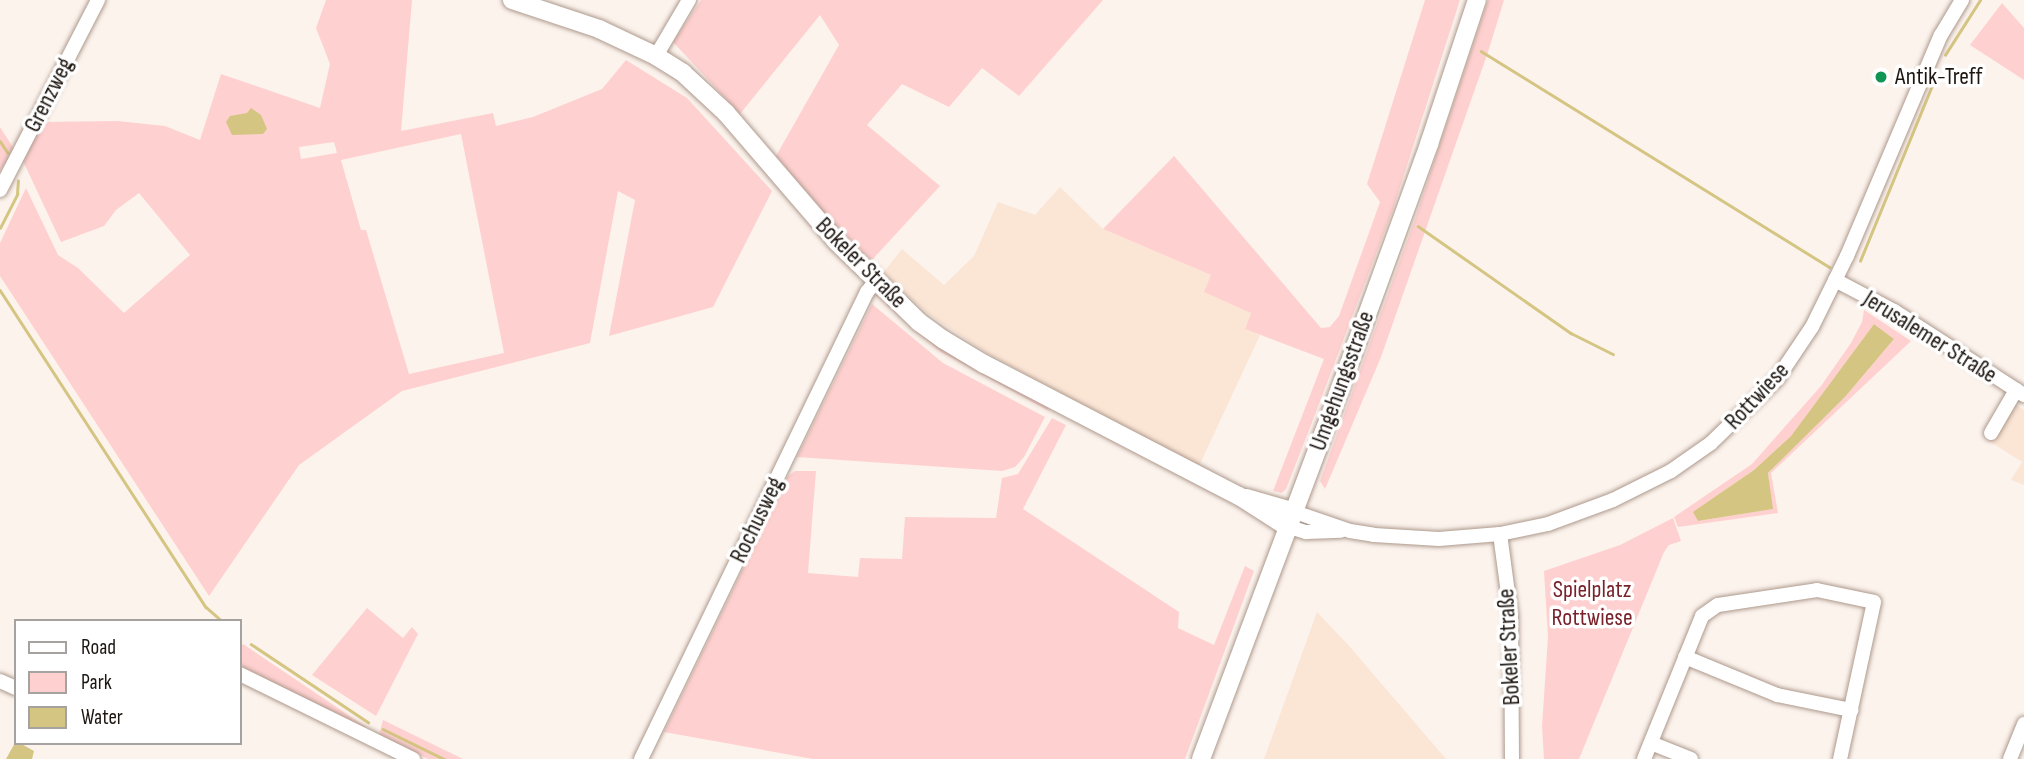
<!DOCTYPE html>
<meta charset="utf-8">
<style>
body{margin:0}
#map{position:relative;width:2024px;height:759px;overflow:hidden;background:#fcf3ed;font-family:"Sofia Sans Condensed",sans-serif}
div>[style]{position:absolute}
.built>*{inset:0;background:#fbe5d5}
.green>*{inset:0;background:#ffd0d0}
.water>*{inset:0;background:#d5c582}
.stream>*{height:2.5px;margin:-1.25px;padding:0 1.25px;transform-origin:1.25px;border-radius:1.25px;background:#d5c582}
.roads{filter:drop-shadow(0 0 2px #ad998c) drop-shadow(0 0 2px #ad998c)}
.minor>*{height:14px;margin:-7px;padding:0 7px;transform-origin:7px;border-radius:7px;background:#fff}
.major>*{height:18px;margin:-9px;padding:0 9px;transform-origin:9px;border-radius:9px;background:#fff}
.dots>*{width:19px;height:19px;translate:-50% -50%;box-sizing:border-box;border:4px solid #fff;border-radius:50%}
span{translate:-50% -50%;white-space:nowrap;text-align:center;line-height:1.15;-webkit-text-stroke:7px #fff;paint-order:stroke}
.poi-label{font-size:24px;color:#1d1611}
.left{translate:0 -50%;text-align:left}
.street-label{font-size:24px;color:#1d1611}
.park-label{font-size:24px;color:#78232b}
.legend{position:absolute;left:14px;top:619px;width:228px;height:126px;box-sizing:border-box;background:#fff;border:2px solid #a5a2a0;margin:0;padding:9px 12px;list-style:none;font-size:21px;color:#1d1611}
.legend li{display:flex;align-items:center;gap:14px;height:35px}
.legend b{width:35px;border:2px solid #a5a2a0}
</style>
<div id="map">
<div class="built">
<div style="clip-path:polygon(1060px 187px,1103px 229px,1211px 275px,1251px 313px,1245px 329px,1260px 335px,1199px 466px,990px 355px,927px 313px,883px 273px,902px 249px,944px 285px,974px 256px,998px 202px,1035px 215px)"></div>
<div style="clip-path:polygon(2013px 403px,2024px 410px,2024px 485px,2011px 480px,2022px 462px,1989px 441px)"></div>
<div style="clip-path:polygon(1317px 612px,1350px 647px,1446px 759px,1264px 759px)"></div>
</div>
<div class="green">
<div style="clip-path:polygon(evenodd,326px 0,412px 0,401px 131px,493px 113px,496px 126px,533px 117px,602px 89px,626px 60px,687px 98px,772px 191px,713px 307px,609px 336px,635px 200px,618px 191px,590px 343px,402px 391px,299px 465px,209px 596px,0 276px,0 243px,26px 188px,58px 255px,78px 268px,124px 313px,190px 255px,139px 193px,116px 210px,104px 226px,61px 242px,23px 161px,42px 122px,117px 121px,165px 126px,200px 140px,221px 74px,320px 108px,330px 64px,316px 28px,326px 0,461px 134px,504px 353px,409px 374px,366px 230px,361px 230px,341px 160px,461px 134px,326px 0,334px 142px,337px 153px,301px 159px,299px 147px,334px 142px)"></div>
<div style="clip-path:polygon(701px 0,1103px 0,1019px 96px,982px 68px,949px 107px,902px 84px,867px 125px,940px 186px,871px 261px,843px 235px,776px 156px,839px 45px,820px 15px,740px 114px,673px 42px)"></div>
<div style="clip-path:polygon(1425px 0,1460px 0,1392px 212px,1314px 417px,1286px 489px,1282px 493px,1273px 491px,1324px 359px,1245px 329px,1251px 313px,1204px 292px,1211px 275px,1103px 229px,1174px 156px,1321px 328px,1330px 327px,1339px 316px,1380px 202px,1367px 184px)"></div>
<div style="clip-path:polygon(1488px 0,1504px 0,1488px 52px,1381px 357px,1325px 489px,1320px 481px,1414px 222px)"></div>
<div style="clip-path:polygon(2002px 3px,2024px 28px,2024px 80px,1970px 45px)"></div>
<div style="clip-path:polygon(0 127px,14px 149px,0 171px)"></div>
<div style="clip-path:polygon(874px 294px,881px 295px,1046px 403px,1049px 411px,941px 352px)"></div>
<div style="clip-path:polygon(872px 304px,943px 363px,1045px 417px,1024px 457px,1015px 467px,1002px 471px,797px 457px)"></div>
<div style="clip-path:polygon(evenodd,1864px 310px,1911px 341px,1771px 473px,1778px 513px,1678px 527px,1674px 517px,1752px 464px,1821px 386px,1851px 343px,1862px 322px,1864px 310px,1874px 324px,1894px 339px,1845px 397px,1768px 473px,1772px 509px,1698px 521px,1697px 509px,1754px 470px,1791px 436px,1874px 324px)"></div>
<div style="clip-path:polygon(1052px 418px,1066px 425px,1023px 509px,1179px 612px,1178px 628px,1214px 645px,1245px 566px,1254px 571px,1185px 759px,813px 759px,664px 732px,788px 476px,795px 471px,816px 471px,808px 573px,858px 577px,860px 558px,902px 559px,905px 517px,996px 518px,1002px 478px,1018px 474px)"></div>
<div style="clip-path:polygon(1673px 518px,1681px 541px,1669px 545px,1664px 552px,1579px 759px,1544px 759px,1542px 726px,1548px 637px,1544px 571px,1620px 545px)"></div>
<div style="clip-path:polygon(367px 608px,403px 638px,412px 627px,418px 634px,376px 716px,312px 675px)"></div>
<div style="clip-path:polygon(243px 644px,366px 727px,363px 729px,240px 669px,240px 648px)"></div>
<div style="clip-path:polygon(383px 720px,463px 759px,428px 759px,379px 735px)"></div>
</div>
<div class="water">
<div style="clip-path:polygon(251px 108px,261px 115px,267px 129px,263px 134px,232px 135px,226px 122px,230px 116px,247px 113px)"></div>
<div style="clip-path:polygon(1874px 324px,1894px 339px,1845px 397px,1768px 473px,1773px 509px,1698px 521px,1693px 512px,1697px 509px,1754px 470px,1791px 436px)"></div>
<div style="clip-path:polygon(16px 741px,34px 751px,32px 759px,6px 759px)"></div>
</div>
<div class="stream">
<div style="left:1481px;top:51px;width:410px;rotate:31.8deg"></div>
<div style="left:1945px;top:55px;width:65px;rotate:-57.5deg"></div>
<div style="left:0;top:141px;width:14px;rotate:56deg"></div>
<div style="left:1418px;top:226px;width:187px;rotate:35deg"></div>
<div style="left:1571px;top:333px;width:47px;rotate:26.6deg"></div>
<div style="left:0;top:228px;width:38px;rotate:-63deg"></div>
<div style="left:17px;top:194px;width:13px;rotate:-86deg"></div>
<div style="left:1860px;top:261px;width:205px;rotate:-67.7deg"></div>
<div style="left:0;top:290px;width:378px;rotate:57deg"></div>
<div style="left:206px;top:607px;width:21px;rotate:41deg"></div>
<div style="left:251px;top:644px;width:141px;rotate:33.7deg"></div>
<div style="left:383px;top:729px;width:68px;rotate:26.2deg"></div>
</div>
<div class="roads">
<div class="minor">
<div style="left:656px;top:56px;width:65px;rotate:-59.5deg"></div>
<div style="left:0;top:190px;width:214px;rotate:-62.7deg"></div>
<div style="left:1835px;top:280px;width:67px;rotate:27.7deg"></div>
<div style="left:1894px;top:311px;width:155px;rotate:32.9deg"></div>
<div style="left:1991px;top:433px;width:50px;rotate:-59.8deg"></div>
<div style="left:1292px;top:511px;width:61px;rotate:19deg"></div>
<div style="left:1350px;top:531px;width:24px;rotate:9deg"></div>
<div style="left:1374px;top:535px;width:65px;rotate:3.5deg"></div>
<div style="left:1439px;top:539px;width:61px;rotate:-4.7deg"></div>
<div style="left:1500px;top:534px;width:49px;rotate:-11.8deg"></div>
<div style="left:1548px;top:524px;width:69px;rotate:-20.3deg"></div>
<div style="left:1613px;top:500px;width:65px;rotate:-26.6deg"></div>
<div style="left:1671px;top:471px;width:49px;rotate:-35deg"></div>
<div style="left:1711px;top:443px;width:92px;rotate:-44.1deg"></div>
<div style="left:1777px;top:379px;width:63px;rotate:-56.1deg"></div>
<div style="left:1812px;top:327px;width:79px;rotate:-63.8deg"></div>
<div style="left:1847px;top:256px;width:240px;rotate:-67deg"></div>
<div style="left:1941px;top:35px;width:41px;rotate:-59deg"></div>
<div style="left:1286px;top:526px;width:21px;rotate:17deg"></div>
<div style="left:1306px;top:532px;width:35px;rotate:-2deg"></div>
<div style="left:1500px;top:534px;width:82px;rotate:82.3deg"></div>
<div style="left:1511px;top:615px;width:144px;rotate:89.6deg"></div>
<div style="left:1685px;top:657px;width:100px;rotate:22.4deg"></div>
<div style="left:1777px;top:695px;width:76px;rotate:11.5deg"></div>
<div style="left:240px;top:674px;width:193px;rotate:26.2deg"></div>
<div style="left:0;top:681px;width:17px;rotate:24deg"></div>
<div style="left:1651px;top:743px;width:43px;rotate:21.8deg"></div>
<div style="left:641px;top:759px;width:519px;rotate:-64.18deg"></div>
<div style="left:867px;top:292px;width:13px;rotate:-51deg"></div>
<div style="left:1644px;top:759px;width:154px;rotate:-67.9deg"></div>
<div style="left:1702px;top:616px;width:19px;rotate:-35deg"></div>
<div style="left:1718px;top:605px;width:100px;rotate:-8.6deg"></div>
<div style="left:1817px;top:590px;width:58px;rotate:11.9deg"></div>
<div style="left:1874px;top:602px;width:161px;rotate:102.2deg"></div>
<div style="left:2010px;top:759px;width:38px;rotate:-68deg"></div>
</div>
<div class="major">
<div style="left:512px;top:0;width:92px;rotate:18.4deg"></div>
<div style="left:599px;top:29px;width:63px;rotate:25.3deg"></div>
<div style="left:656px;top:56px;width:32px;rotate:32deg"></div>
<div style="left:683px;top:73px;width:59px;rotate:42.9deg"></div>
<div style="left:726px;top:113px;width:169px;rotate:49.3deg"></div>
<div style="left:836px;top:241px;width:116px;rotate:44.3deg"></div>
<div style="left:919px;top:322px;width:31px;rotate:36deg"></div>
<div style="left:944px;top:340px;width:47px;rotate:31deg"></div>
<div style="left:984px;top:364px;width:287px;rotate:27.4deg"></div>
<div style="left:1239px;top:496px;width:56px;rotate:32.6deg"></div>
<div style="left:1246px;top:498px;width:48px;rotate:15.8deg"></div>
<div style="left:1201px;top:759px;width:395px;rotate:-69.4deg"></div>
<div style="left:1340px;top:389px;width:261px;rotate:-70deg"></div>
<div style="left:1429px;top:144px;width:152px;rotate:-71.6deg"></div>
</div>
</div>
<div class="dots">
<div style="left:1881px;top:77px;background:#119554"></div>
</div>
<div class="poi-label">
<span class="left" style="left:1895px;top:77px">Antik-Treff</span>
</div>
<div class="street-label">
<span style="left:49px;top:95px;rotate:-63deg">Grenzweg</span>
<span style="left:861px;top:263px;rotate:45deg">Bokeler Straße</span>
<span style="left:1930px;top:337px;rotate:32deg">Jerusalemer Straße</span>
<span style="left:1342px;top:381px;rotate:-70deg">Umgehungsstraße</span>
<span style="left:1757px;top:396px;rotate:-47deg">Rottwiese</span>
<span style="left:757px;top:520px;rotate:-64deg">Rochusweg</span>
<span style="left:1509px;top:647px;rotate:-93deg">Bokeler Straße</span>
</div>
<div class="park-label">
<span style="left:1592px;top:604px">Spielplatz<br>Rottwiese</span>
</div>
<ul class="legend">
<li><b style="height:9px;background:#fff"></b>Road</li>
<li><b style="height:19px;background:#ffd0d0"></b>Park</li>
<li><b style="height:19px;background:#d5c582"></b>Water</li>
</ul>
</div>
